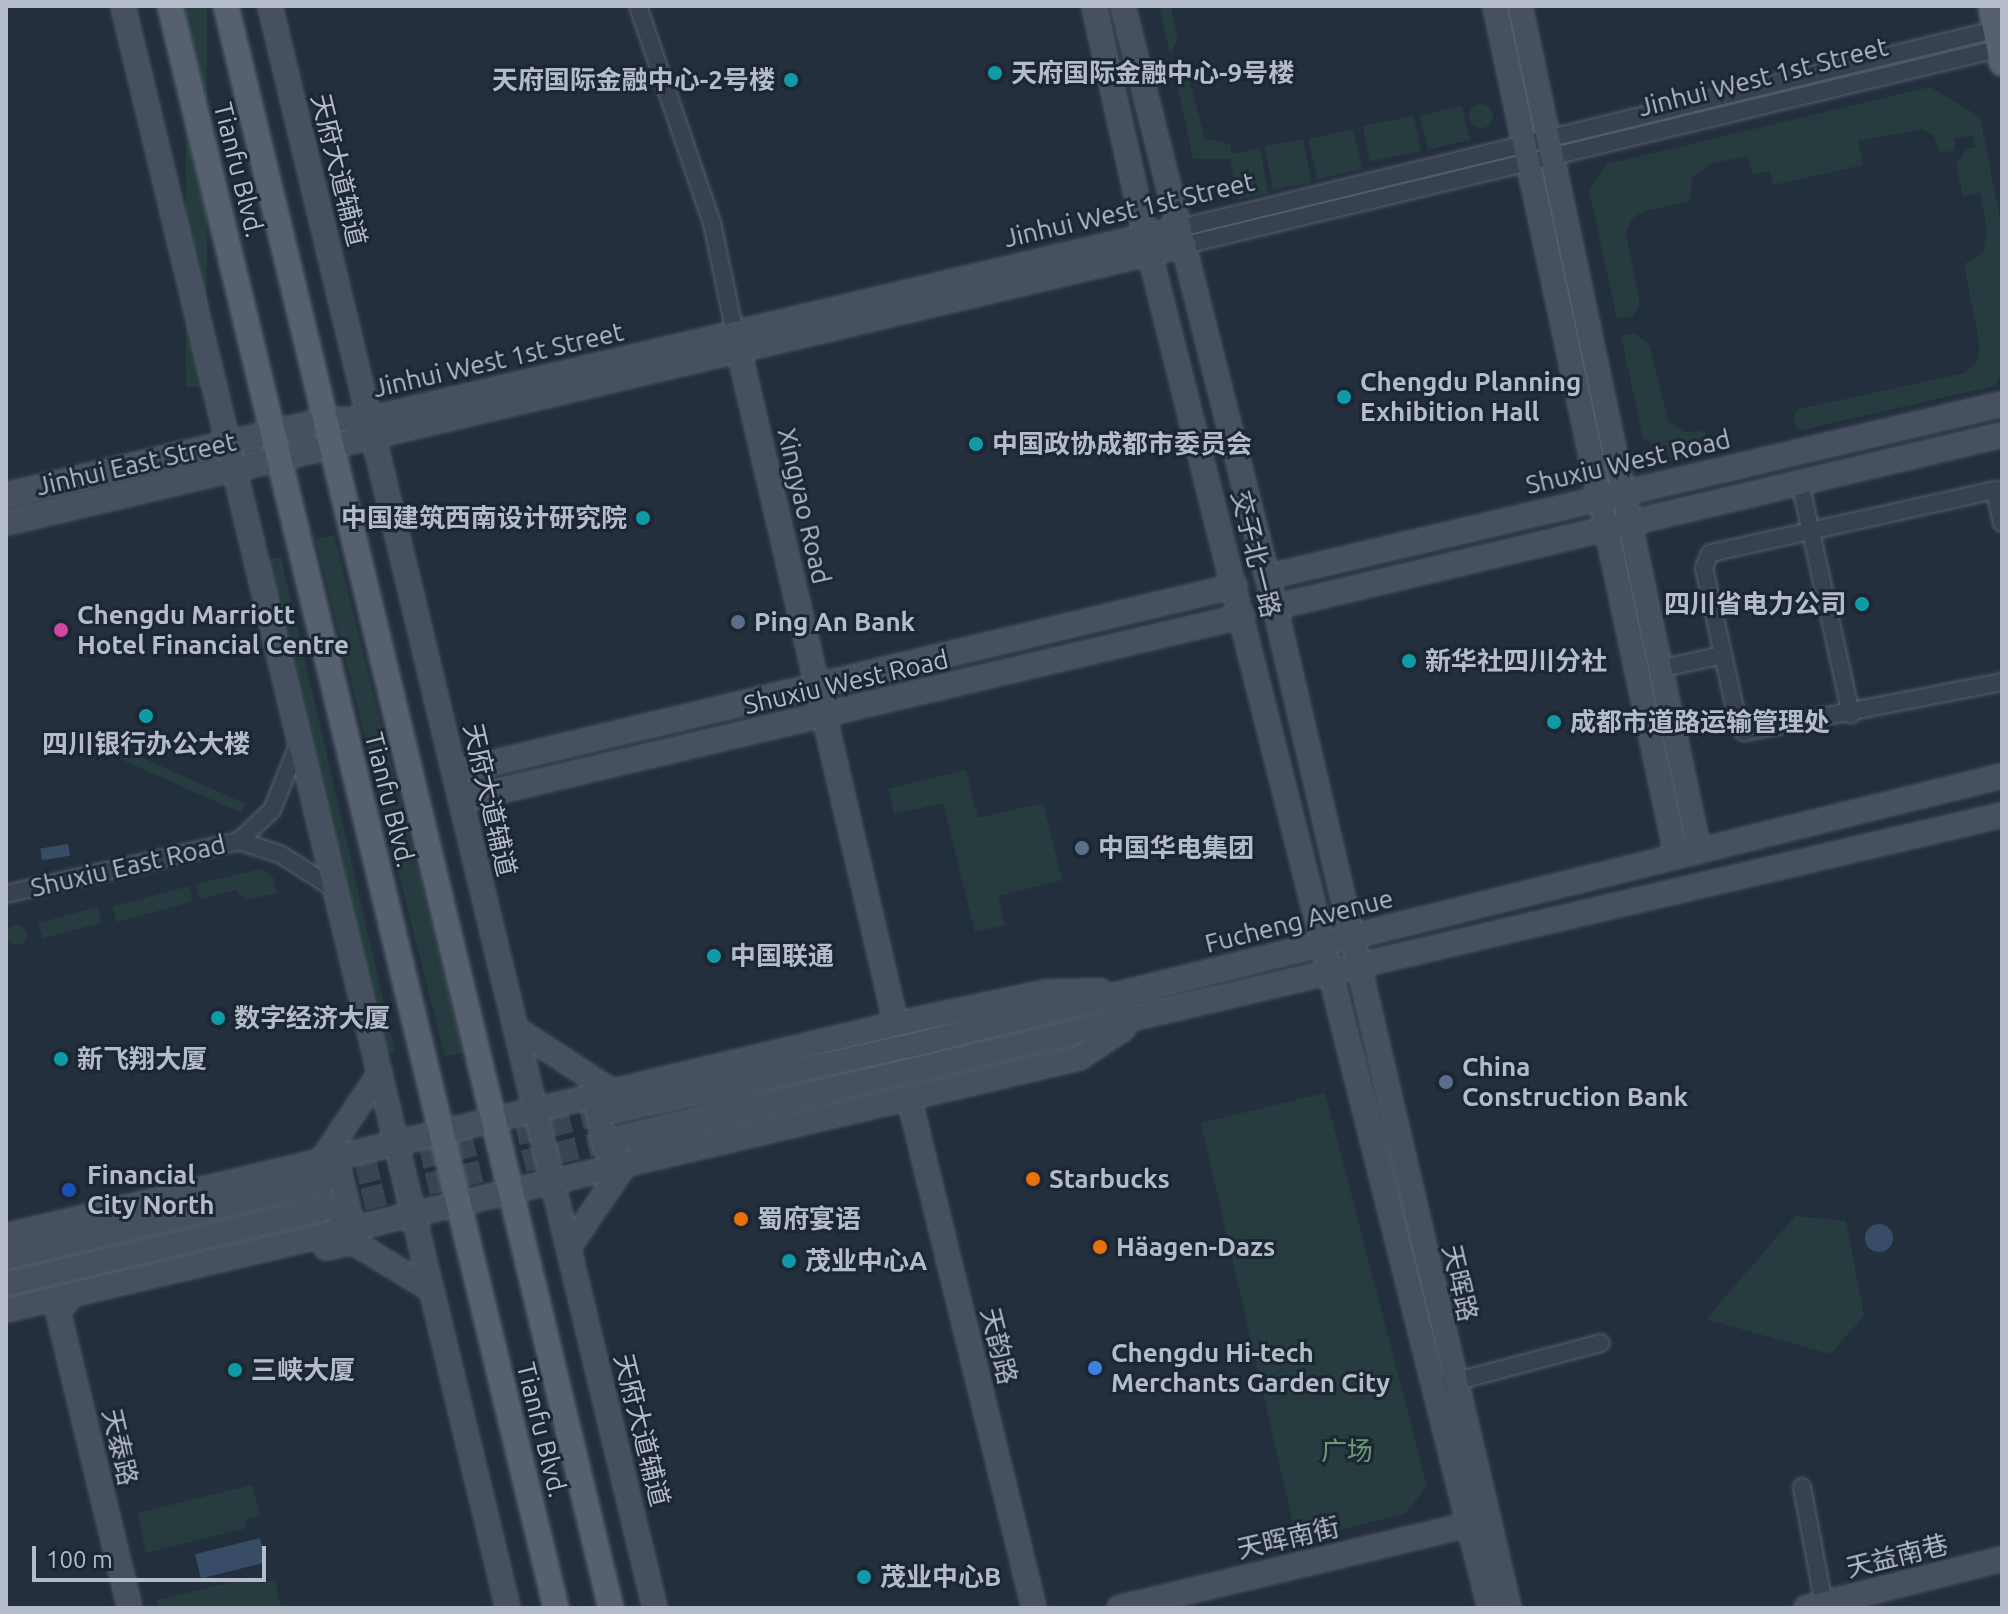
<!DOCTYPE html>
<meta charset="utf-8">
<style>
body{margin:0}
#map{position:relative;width:2008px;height:1614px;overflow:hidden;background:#242f3e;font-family:Ubuntu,"Noto Sans SC",sans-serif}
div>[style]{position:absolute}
.green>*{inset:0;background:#263c3f;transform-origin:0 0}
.round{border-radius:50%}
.water>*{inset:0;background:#394c67;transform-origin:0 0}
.secondary-tunnel>*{height:22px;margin-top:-11px;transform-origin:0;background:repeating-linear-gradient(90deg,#3a4453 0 22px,transparent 0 33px)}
.roads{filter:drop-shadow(0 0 2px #565f6c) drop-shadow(0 0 2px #565f6c)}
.street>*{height:16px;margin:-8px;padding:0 8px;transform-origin:8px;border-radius:8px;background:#38414e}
.secondary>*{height:22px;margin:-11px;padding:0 11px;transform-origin:11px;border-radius:11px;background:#465061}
.primary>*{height:24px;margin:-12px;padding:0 12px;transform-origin:12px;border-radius:12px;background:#56606e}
.dots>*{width:22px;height:22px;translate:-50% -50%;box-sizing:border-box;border:4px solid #1d2633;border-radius:50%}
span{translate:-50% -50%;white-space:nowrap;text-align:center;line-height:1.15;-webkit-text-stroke:6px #1d2633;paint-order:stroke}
.poi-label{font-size:26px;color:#b4bcc9;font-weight:700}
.left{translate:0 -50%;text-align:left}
.right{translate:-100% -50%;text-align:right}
.street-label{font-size:26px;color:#b4bcc9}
.park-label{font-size:26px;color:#6b9a76}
.frame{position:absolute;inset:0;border:8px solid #b4bcc9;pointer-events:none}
.scale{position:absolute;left:32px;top:1546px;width:234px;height:36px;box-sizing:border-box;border:4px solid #b4bcc9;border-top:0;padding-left:10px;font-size:24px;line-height:28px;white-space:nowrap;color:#b4bcc9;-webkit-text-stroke:6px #1d2633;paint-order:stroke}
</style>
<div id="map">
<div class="green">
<div style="left:186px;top:6px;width:21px;height:381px"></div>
<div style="clip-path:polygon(1159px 6px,1171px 6px,1178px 40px,1170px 53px)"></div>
<div style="clip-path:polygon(1174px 70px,1189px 79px,1205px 139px,1230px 144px,1232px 154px,1260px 148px,1268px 193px,1239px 200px,1230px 159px,1193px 159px)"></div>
<div style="clip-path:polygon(1930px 87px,1980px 117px,2002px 229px,2002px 374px,1994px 386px,1797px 431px,1794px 415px,1799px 409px,1965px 373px,1976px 362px,1980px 346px,1964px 264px,1983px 253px,1987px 228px,1980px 193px,1963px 196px,1956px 164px,1967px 149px,1976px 147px,1973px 135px,1954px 139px,1955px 150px,1940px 153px,1934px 136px,1923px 129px,1858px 141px,1863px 165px,1773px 185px,1770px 171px,1753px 175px,1748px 156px,1709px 164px,1692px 178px,1690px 201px,1642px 212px,1631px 220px,1626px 234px,1640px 306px,1632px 316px,1617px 319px,1589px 190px,1607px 164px)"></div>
<div class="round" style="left:1469px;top:104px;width:24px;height:24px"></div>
<div style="left:1462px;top:106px;width:35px;height:43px;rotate:77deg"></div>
<div style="left:1414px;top:116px;width:36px;height:52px;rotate:79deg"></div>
<div style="left:1353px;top:129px;width:41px;height:46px;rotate:77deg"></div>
<div style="left:1303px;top:139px;width:44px;height:39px;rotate:79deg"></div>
<div style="clip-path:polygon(1635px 333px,1649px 345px,1669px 422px,1685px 432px,1705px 431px,1709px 452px,1676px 461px,1643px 438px,1621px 336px)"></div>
<div style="left:334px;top:535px;width:533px;height:19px;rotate:76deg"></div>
<div style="left:281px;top:557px;width:508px;height:22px;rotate:77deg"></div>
<div style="clip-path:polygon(966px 770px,978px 818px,1043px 803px,1062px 880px,998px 896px,1005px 925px,975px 932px,943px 803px,894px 814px,888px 789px)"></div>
<div style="left:246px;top:804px;width:10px;height:162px;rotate:114deg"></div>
<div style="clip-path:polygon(261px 869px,273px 877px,277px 893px,246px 900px,236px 890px,200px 899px,196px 884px)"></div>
<div style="left:189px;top:886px;width:16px;height:79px;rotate:75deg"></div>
<div style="left:98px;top:907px;width:16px;height:62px;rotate:75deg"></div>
<div class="round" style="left:7px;top:925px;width:20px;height:20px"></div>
<div style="clip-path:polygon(1325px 1093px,1427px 1486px,1406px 1513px,1297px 1541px,1201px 1123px)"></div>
<div style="clip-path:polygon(1795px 1216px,1846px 1221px,1864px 1316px,1830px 1354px,1706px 1319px)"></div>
<div style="clip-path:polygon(252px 1485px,260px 1516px,245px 1520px,247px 1528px,146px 1553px,137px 1513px)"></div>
<div style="clip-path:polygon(258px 1576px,260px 1584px,275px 1580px,281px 1608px,159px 1608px,157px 1600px)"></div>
</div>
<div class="water">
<div style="left:68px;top:844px;width:12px;height:28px;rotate:81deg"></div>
<div class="round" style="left:1865px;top:1224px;width:28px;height:28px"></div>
<div style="left:260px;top:1538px;width:25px;height:67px;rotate:76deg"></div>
</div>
<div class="secondary-tunnel">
<div style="left:325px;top:1182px;width:292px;rotate:-13.9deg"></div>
<div style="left:331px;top:1207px;width:290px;rotate:-13.4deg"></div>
</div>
<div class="roads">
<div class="street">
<div style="left:638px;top:6px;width:229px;rotate:71.2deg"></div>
<div style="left:712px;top:223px;width:112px;rotate:78.2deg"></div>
<div style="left:1180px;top:228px;width:846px;rotate:-13.67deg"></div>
<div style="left:1185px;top:245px;width:840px;rotate:-13.56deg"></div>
<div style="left:1800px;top:482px;width:238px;rotate:77.6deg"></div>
<div style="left:2002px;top:523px;width:34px;rotate:-102deg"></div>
<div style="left:1995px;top:490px;width:292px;rotate:167.5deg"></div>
<div style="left:1710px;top:553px;width:16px;rotate:112deg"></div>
<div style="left:1704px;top:568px;width:159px;rotate:77.6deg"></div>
<div style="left:1738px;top:723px;width:11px;rotate:56deg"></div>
<div style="left:1744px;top:732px;width:263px;rotate:-11deg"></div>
<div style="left:1659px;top:669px;width:66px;rotate:-12.3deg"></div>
<div style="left:239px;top:841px;width:45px;rotate:-43.2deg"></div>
<div style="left:272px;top:810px;width:75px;rotate:-68.2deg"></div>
<div style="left:6px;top:894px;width:239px;rotate:-12.8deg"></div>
<div style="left:239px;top:841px;width:43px;rotate:17.6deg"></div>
<div style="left:280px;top:854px;width:65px;rotate:32.5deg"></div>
<div style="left:1446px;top:1384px;width:160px;rotate:-14.8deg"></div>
<div style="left:1802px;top:1487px;width:119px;rotate:79.4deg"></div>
</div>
<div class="secondary">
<div style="left:123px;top:6px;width:1648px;rotate:76.49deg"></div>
<div style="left:270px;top:6px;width:1648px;rotate:76.49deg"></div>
<div style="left:1094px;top:6px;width:235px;rotate:77.4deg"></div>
<div style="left:1145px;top:235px;width:1416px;rotate:75.9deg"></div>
<div style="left:1123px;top:6px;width:620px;rotate:75.81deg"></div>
<div style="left:1275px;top:607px;width:1028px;rotate:76.84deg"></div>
<div style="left:1495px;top:6px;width:870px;rotate:77.93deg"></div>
<div style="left:1520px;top:6px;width:864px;rotate:78.04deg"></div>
<div style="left:736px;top:338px;width:704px;rotate:76.87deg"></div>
<div style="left:6px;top:495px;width:328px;rotate:-13.2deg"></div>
<div style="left:325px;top:420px;width:45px;rotate:-1.3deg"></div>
<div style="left:370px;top:419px;width:832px;rotate:-13.27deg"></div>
<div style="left:6px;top:523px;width:1211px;rotate:-13.27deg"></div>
<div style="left:1267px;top:577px;width:755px;rotate:-13.24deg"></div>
<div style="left:1275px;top:607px;width:747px;rotate:-13.31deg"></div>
<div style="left:454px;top:772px;width:803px;rotate:-13.4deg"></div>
<div style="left:461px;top:800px;width:803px;rotate:-13.24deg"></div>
<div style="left:516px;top:1029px;width:112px;rotate:33deg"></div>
<div style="left:610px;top:1090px;width:21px;rotate:133deg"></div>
<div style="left:596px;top:1105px;width:44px;rotate:78.2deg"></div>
<div style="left:605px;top:1148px;width:26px;rotate:36deg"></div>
<div style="left:626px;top:1163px;width:102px;rotate:124.2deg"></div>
<div style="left:909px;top:1098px;width:525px;rotate:76.23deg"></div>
<div style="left:608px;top:1112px;width:308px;rotate:-12.4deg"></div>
<div style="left:909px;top:1046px;width:1126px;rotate:-13.88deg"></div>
<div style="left:613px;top:1140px;width:1427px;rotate:-13.17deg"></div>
<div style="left:334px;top:1232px;width:25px;rotate:-53deg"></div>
<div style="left:349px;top:1212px;width:42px;rotate:-103.7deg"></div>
<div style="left:339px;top:1171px;width:21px;rotate:-137deg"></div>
<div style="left:324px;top:1157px;width:101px;rotate:-56.3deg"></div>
<div style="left:6px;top:1236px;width:915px;rotate:-13.4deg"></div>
<div style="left:896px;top:1024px;width:153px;rotate:-12deg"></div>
<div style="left:1046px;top:992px;width:55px;rotate:-1deg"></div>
<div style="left:326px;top:1248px;width:28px;rotate:-13deg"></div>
<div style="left:353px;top:1242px;width:92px;rotate:31.3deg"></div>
<div style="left:6px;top:1258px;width:326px;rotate:-13.5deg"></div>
<div style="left:6px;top:1284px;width:334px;rotate:-13.3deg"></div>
<div style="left:67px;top:1302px;width:12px;rotate:-166deg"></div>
<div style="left:55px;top:1299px;width:318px;rotate:76.4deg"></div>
<div style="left:6px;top:1310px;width:1102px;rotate:-13.22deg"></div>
<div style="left:1079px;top:1058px;width:53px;rotate:-33.4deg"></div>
<div style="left:1119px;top:1608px;width:362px;rotate:-13.4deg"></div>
<div style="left:1806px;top:1608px;width:202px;rotate:-14deg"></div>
</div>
<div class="primary">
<div style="left:170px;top:6px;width:1648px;rotate:76.45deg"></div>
<div style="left:226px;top:6px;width:1648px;rotate:76.49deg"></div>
<div style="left:1991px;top:6px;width:58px;rotate:79.1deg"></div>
</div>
</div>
<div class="dots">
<div style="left:995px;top:73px;background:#0f9aa8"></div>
<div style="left:791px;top:80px;background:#0f9aa8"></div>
<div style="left:1344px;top:397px;background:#0f9aa8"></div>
<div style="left:976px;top:444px;background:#0f9aa8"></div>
<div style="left:643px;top:518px;background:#0f9aa8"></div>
<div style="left:1862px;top:604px;background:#0f9aa8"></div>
<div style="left:738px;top:622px;background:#5c6f8a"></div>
<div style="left:61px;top:630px;background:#d1479c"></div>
<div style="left:1409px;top:661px;background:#0f9aa8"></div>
<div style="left:146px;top:716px;background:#0f9aa8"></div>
<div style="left:1554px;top:722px;background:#0f9aa8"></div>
<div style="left:1082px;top:848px;background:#5c6f8a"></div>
<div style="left:714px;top:956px;background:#0f9aa8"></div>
<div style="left:218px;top:1018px;background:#0f9aa8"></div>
<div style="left:61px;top:1059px;background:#0f9aa8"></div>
<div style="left:1446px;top:1082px;background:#5c6f8a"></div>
<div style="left:1033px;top:1179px;background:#e8710a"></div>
<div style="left:69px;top:1190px;background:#1a4fb4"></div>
<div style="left:741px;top:1219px;background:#e8710a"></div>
<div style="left:1100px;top:1247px;background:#e8710a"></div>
<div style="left:789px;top:1261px;background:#0f9aa8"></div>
<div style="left:1095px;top:1368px;background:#3f7fe0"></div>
<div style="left:235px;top:1370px;background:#0f9aa8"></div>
<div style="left:864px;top:1577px;background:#0f9aa8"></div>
</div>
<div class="poi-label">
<span class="left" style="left:1011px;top:73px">天府国际金融中心-9号楼</span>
<span class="right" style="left:775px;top:80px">天府国际金融中心-2号楼</span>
<span class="left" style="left:1360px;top:397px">Chengdu Planning<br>Exhibition Hall</span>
<span class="left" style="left:992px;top:444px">中国政协成都市委员会</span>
<span class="right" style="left:627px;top:518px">中国建筑西南设计研究院</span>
<span class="right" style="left:1846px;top:604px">四川省电力公司</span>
<span class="left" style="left:77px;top:630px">Chengdu Marriott<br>Hotel Financial Centre</span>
<span class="left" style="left:754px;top:622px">Ping An Bank</span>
<span class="left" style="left:1425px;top:661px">新华社四川分社</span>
<span class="left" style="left:1570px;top:722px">成都市道路运输管理处</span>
<span style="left:146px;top:744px">四川银行办公大楼</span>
<span class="left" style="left:1098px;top:848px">中国华电集团</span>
<span class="left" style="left:730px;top:956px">中国联通</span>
<span class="left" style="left:234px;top:1018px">数字经济大厦</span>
<span class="left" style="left:77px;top:1059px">新飞翔大厦</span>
<span class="left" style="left:1462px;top:1082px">China<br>Construction Bank</span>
<span class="left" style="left:87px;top:1190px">Financial<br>City North</span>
<span class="left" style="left:1049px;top:1179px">Starbucks</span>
<span class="left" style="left:757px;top:1219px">蜀府宴语</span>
<span class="left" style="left:1116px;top:1247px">Häagen-Dazs</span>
<span class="left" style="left:805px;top:1261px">茂业中心A</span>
<span class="left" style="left:1111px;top:1368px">Chengdu Hi-tech<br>Merchants Garden City</span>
<span class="left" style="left:251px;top:1370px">三峡大厦</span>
<span class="left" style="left:880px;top:1577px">茂业中心B</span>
</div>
<div class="street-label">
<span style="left:1763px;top:77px;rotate:-14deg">Jinhui West 1st Street</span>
<span style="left:239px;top:170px;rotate:76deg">Tianfu Blvd.</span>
<span style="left:339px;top:170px;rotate:76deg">天府大道辅道</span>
<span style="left:1129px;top:210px;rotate:-13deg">Jinhui West 1st Street</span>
<span style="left:498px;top:360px;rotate:-13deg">Jinhui West 1st Street</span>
<span style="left:1628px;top:462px;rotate:-13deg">Shuxiu West Road</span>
<span style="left:136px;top:464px;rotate:-13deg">Jinhui East Street</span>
<span style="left:804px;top:506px;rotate:77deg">Xingyao Road</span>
<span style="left:1256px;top:554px;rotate:76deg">交子北一路</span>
<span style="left:846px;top:682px;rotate:-13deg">Shuxiu West Road</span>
<span style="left:390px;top:800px;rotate:76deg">Tianfu Blvd.</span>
<span style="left:490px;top:800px;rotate:77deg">天府大道辅道</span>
<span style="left:128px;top:866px;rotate:-13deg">Shuxiu East Road</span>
<span style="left:1299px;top:921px;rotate:-14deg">Fucheng Avenue</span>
<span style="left:1460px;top:1283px;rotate:77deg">天晖路</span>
<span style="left:999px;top:1346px;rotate:76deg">天韵路</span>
<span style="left:542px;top:1430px;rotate:76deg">Tianfu Blvd.</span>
<span style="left:642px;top:1430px;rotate:76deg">天府大道辅道</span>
<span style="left:120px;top:1447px;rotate:77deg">天泰路</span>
<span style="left:1288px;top:1538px;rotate:-13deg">天晖南街</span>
<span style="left:1897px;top:1556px;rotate:-14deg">天益南巷</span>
</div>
<div class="park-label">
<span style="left:1347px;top:1451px">广场</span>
</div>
<div class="frame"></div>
<div class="scale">100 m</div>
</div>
